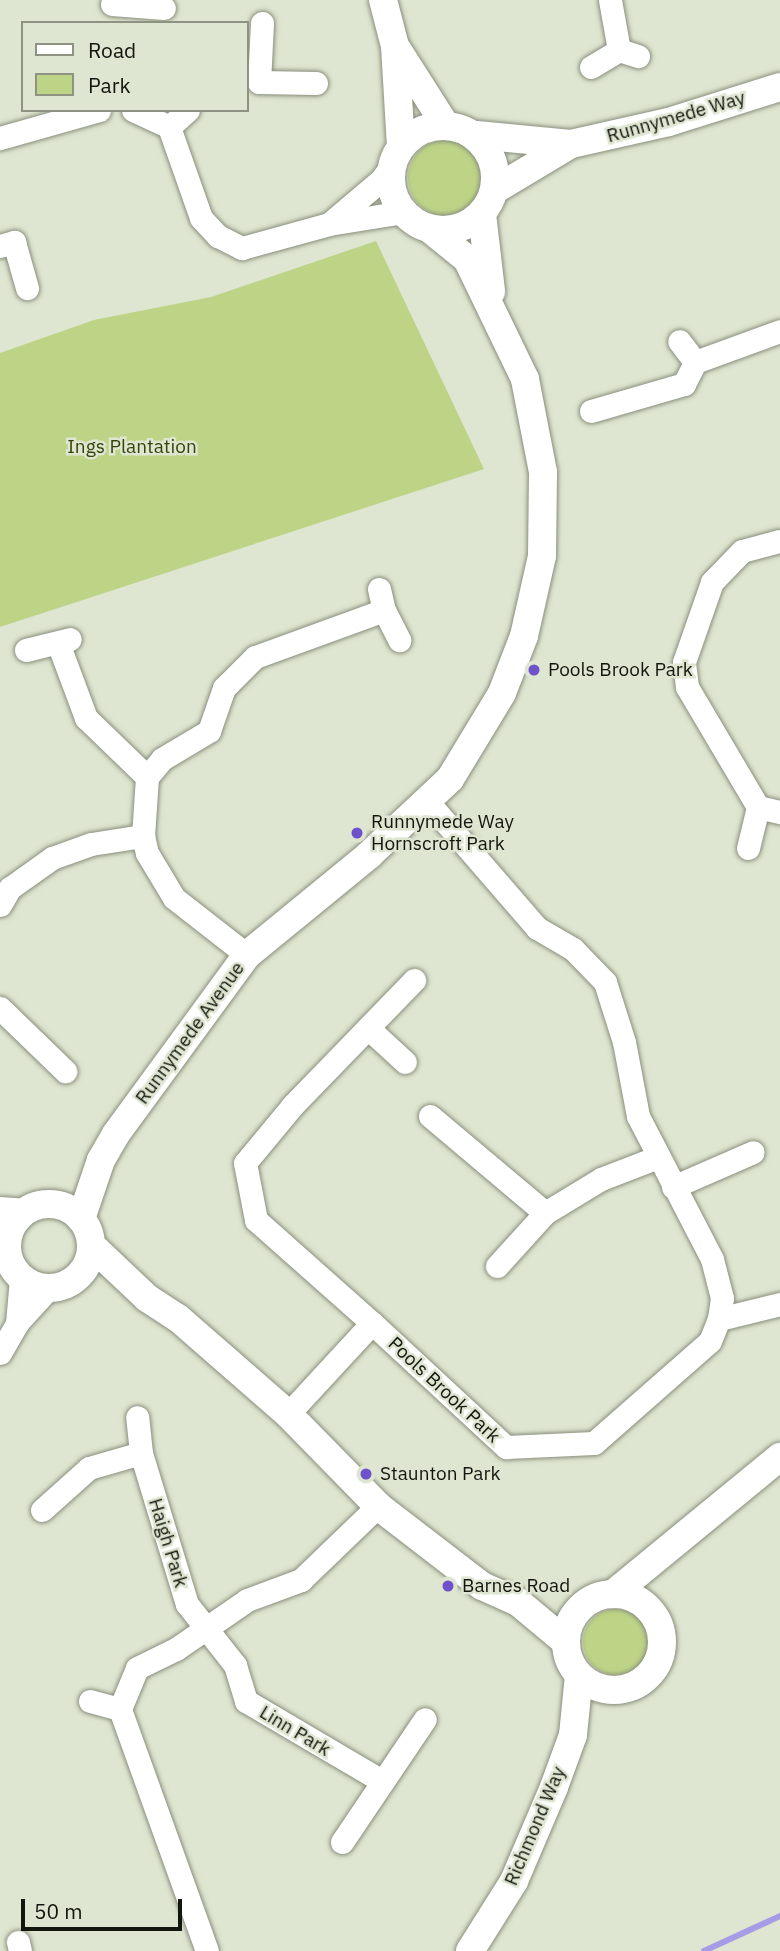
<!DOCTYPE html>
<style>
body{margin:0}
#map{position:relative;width:780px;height:1951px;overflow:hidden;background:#dee5d0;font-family:"IBM Plex Sans",sans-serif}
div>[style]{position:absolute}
.green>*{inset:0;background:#bdd487}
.round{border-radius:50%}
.stream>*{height:6px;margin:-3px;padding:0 3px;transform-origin:3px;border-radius:3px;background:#a59ce5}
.roads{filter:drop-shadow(0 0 2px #898f7c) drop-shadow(0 0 2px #898f7c)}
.minor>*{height:23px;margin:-11.5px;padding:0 11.5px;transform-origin:11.5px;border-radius:11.5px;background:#fff}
.tertiary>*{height:28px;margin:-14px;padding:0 14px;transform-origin:14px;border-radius:14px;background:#fff}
.tertiary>.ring{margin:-14px;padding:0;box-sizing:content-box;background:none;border:28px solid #fff;border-radius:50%}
.dots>*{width:19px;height:19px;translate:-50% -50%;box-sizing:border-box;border:4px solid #dee5d0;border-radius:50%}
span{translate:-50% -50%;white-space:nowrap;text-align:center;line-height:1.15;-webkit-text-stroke:5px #dee5d0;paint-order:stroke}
.street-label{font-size:19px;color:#13160e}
.park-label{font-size:19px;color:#364409}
.poi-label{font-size:19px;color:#13160e}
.left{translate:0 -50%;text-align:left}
.legend{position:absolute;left:21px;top:21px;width:228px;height:91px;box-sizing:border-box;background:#dee5d0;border:2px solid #8d9282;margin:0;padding:9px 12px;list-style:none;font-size:21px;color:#13160e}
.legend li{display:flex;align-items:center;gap:14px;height:35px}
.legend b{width:35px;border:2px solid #8d9282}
.scale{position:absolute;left:21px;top:1899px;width:161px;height:32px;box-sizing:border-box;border:4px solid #13160e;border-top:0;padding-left:9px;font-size:21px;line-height:24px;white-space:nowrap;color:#13160e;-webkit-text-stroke:5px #dee5d0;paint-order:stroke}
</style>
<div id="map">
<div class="green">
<div class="round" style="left:408px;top:140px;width:76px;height:76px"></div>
<div style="clip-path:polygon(376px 241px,484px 469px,0 627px,0 353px,94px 320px,211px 297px)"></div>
<div class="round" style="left:583px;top:1609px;width:66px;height:66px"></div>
</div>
<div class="stream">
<div style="left:704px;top:1951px;width:84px;rotate:-24.7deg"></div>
</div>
<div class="roads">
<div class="minor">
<div style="left:610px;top:0;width:51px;rotate:79.8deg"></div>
<div style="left:112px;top:4px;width:52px;rotate:4.4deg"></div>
<div style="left:262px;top:23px;width:59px;rotate:92.9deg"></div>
<div style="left:259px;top:82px;width:57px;rotate:1deg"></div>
<div style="left:591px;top:67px;width:33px;rotate:-31deg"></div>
<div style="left:619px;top:50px;width:20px;rotate:18deg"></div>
<div style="left:133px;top:110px;width:40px;rotate:25deg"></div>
<div style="left:188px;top:110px;width:25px;rotate:138deg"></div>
<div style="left:169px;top:127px;width:96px;rotate:70.6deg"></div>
<div style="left:201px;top:218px;width:25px;rotate:47deg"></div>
<div style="left:218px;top:236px;width:27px;rotate:27deg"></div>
<div style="left:242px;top:248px;width:90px;rotate:-15.4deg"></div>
<div style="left:329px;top:224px;width:74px;rotate:-9.3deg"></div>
<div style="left:0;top:138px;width:103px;rotate:-15.8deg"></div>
<div style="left:329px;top:224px;width:68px;rotate:-40.2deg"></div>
<div style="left:381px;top:180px;width:20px;rotate:-53deg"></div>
<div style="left:0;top:246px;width:15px;rotate:-16deg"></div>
<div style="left:14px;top:242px;width:48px;rotate:74.2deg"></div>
<div style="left:695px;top:362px;width:90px;rotate:-20deg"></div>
<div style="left:591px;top:411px;width:97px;rotate:-16.2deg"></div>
<div style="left:684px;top:384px;width:25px;rotate:-63deg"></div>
<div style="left:695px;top:362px;width:26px;rotate:-127deg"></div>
<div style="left:379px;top:589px;width:22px;rotate:77deg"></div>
<div style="left:384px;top:610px;width:34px;rotate:63deg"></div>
<div style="left:58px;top:643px;width:80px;rotate:69.5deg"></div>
<div style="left:86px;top:718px;width:85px;rotate:44deg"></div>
<div style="left:26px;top:650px;width:45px;rotate:-14deg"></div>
<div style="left:758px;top:807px;width:139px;rotate:-120.6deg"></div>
<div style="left:687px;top:687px;width:25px;rotate:-97deg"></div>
<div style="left:684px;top:662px;width:85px;rotate:-70.7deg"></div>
<div style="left:712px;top:582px;width:43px;rotate:-45.9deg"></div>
<div style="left:742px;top:551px;width:39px;rotate:-15deg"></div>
<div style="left:143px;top:836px;width:17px;rotate:77deg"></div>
<div style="left:147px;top:853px;width:52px;rotate:59deg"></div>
<div style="left:174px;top:898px;width:93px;rotate:38deg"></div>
<div style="left:748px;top:848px;width:42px;rotate:-76.3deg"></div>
<div style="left:758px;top:807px;width:23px;rotate:13deg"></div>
<div style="left:0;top:905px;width:20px;rotate:-60deg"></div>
<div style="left:10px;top:888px;width:52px;rotate:-35.5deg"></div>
<div style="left:52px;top:858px;width:41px;rotate:-19.7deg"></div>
<div style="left:91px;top:844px;width:53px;rotate:-8.7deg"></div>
<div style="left:143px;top:836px;width:59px;rotate:-86.1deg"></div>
<div style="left:147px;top:777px;width:23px;rotate:-50deg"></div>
<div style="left:162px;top:759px;width:55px;rotate:-30.8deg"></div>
<div style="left:209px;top:731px;width:46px;rotate:-70.8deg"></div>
<div style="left:224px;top:688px;width:44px;rotate:-45deg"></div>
<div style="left:255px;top:657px;width:137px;rotate:-20deg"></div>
<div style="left:0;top:1008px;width:91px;rotate:44.1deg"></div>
<div style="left:368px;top:1028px;width:50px;rotate:42.6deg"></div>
<div style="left:430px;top:1116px;width:150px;rotate:40.1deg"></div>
<div style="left:545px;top:1213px;width:66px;rotate:-31.3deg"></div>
<div style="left:601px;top:1179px;width:61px;rotate:-21.1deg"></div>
<div style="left:673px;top:1187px;width:87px;rotate:-23.6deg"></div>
<div style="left:0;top:1208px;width:27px;rotate:4deg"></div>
<div style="left:0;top:1238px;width:9px;rotate:41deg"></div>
<div style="left:497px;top:1266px;width:72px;rotate:-47.8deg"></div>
<div style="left:719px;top:1319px;width:63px;rotate:-13.8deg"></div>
<div style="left:17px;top:1323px;width:45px;rotate:-84.9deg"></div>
<div style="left:372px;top:1323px;width:155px;rotate:-138.4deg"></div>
<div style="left:256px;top:1220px;width:58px;rotate:-100.9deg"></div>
<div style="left:245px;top:1163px;width:75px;rotate:-50.4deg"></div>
<div style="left:293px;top:1105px;width:174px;rotate:-45.9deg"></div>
<div style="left:0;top:1353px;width:34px;rotate:-60deg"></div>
<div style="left:17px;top:1323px;width:47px;rotate:-47.6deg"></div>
<div style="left:288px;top:1414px;width:124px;rotate:-47.3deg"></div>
<div style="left:372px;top:1323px;width:183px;rotate:42.8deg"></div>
<div style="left:506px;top:1447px;width:88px;rotate:-2.6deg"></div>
<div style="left:594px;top:1443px;width:154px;rotate:-41.3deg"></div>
<div style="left:710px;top:1341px;width:24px;rotate:-68deg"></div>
<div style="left:719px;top:1319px;width:21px;rotate:-82deg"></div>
<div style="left:722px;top:1298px;width:40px;rotate:-104.4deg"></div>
<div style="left:712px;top:1259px;width:161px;rotate:-117.4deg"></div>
<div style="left:638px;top:1116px;width:75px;rotate:-100.7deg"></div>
<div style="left:624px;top:1042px;width:63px;rotate:-107.6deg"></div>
<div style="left:605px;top:982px;width:46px;rotate:-134.1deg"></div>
<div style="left:573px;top:949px;width:42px;rotate:-149.7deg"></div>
<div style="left:537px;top:928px;width:168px;rotate:-130.9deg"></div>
<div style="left:141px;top:1453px;width:158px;rotate:73.1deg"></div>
<div style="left:187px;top:1604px;width:78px;rotate:51.8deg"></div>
<div style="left:235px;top:1665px;width:38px;rotate:73deg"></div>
<div style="left:246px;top:1701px;width:158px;rotate:30.5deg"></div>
<div style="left:42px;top:1510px;width:63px;rotate:-41.8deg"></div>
<div style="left:89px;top:1468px;width:54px;rotate:-16.1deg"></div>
<div style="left:141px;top:1453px;width:36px;rotate:-96deg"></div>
<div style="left:90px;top:1701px;width:31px;rotate:15deg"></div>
<div style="left:342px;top:1842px;width:148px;rotate:-56deg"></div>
<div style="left:18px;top:1942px;width:9px;rotate:77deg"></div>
<div style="left:207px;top:1951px;width:257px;rotate:-109.8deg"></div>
<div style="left:120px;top:1709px;width:44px;rotate:-67.5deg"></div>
<div style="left:137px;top:1668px;width:43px;rotate:-26deg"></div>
<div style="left:176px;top:1649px;width:86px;rotate:-34.6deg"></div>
<div style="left:247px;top:1600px;width:58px;rotate:-20.3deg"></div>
<div style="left:301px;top:1580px;width:107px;rotate:-43.9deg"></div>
</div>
<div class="tertiary">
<div style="left:383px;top:0;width:48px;rotate:75.4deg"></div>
<div style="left:395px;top:46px;width:100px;rotate:86.6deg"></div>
<div style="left:397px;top:49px;width:91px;rotate:57.5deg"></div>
<div class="ring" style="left:391px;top:126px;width:76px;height:76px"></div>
<div style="left:477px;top:135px;width:94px;rotate:5.5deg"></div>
<div style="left:496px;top:189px;width:87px;rotate:-31deg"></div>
<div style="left:571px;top:144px;width:100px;rotate:-12.7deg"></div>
<div style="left:669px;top:122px;width:116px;rotate:-17.5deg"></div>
<div style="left:482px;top:214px;width:78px;rotate:83.3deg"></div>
<div class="ring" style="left:7px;top:1204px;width:56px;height:56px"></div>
<div style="left:81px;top:1219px;width:62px;rotate:-71.3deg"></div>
<div style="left:101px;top:1160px;width:30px;rotate:-60deg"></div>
<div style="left:116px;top:1134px;width:222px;rotate:-53.8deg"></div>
<div style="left:247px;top:955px;width:158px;rotate:-39.3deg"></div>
<div style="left:369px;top:855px;width:111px;rotate:-43.2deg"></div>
<div style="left:450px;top:779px;width:100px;rotate:-58.8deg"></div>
<div style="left:502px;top:693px;width:61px;rotate:-68.9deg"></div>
<div style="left:524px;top:636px;width:82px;rotate:-77.3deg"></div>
<div style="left:542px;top:556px;width:84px;rotate:-89.3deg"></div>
<div style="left:543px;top:472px;width:95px;rotate:-101deg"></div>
<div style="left:525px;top:379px;width:133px;rotate:-115.8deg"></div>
<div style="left:467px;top:259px;width:46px;rotate:-141.1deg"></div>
<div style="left:91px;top:1245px;width:77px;rotate:43.4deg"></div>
<div style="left:147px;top:1298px;width:37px;rotate:33deg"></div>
<div style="left:178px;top:1318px;width:146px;rotate:41.1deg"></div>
<div style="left:288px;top:1414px;width:129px;rotate:45.6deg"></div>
<div style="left:378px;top:1506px;width:131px;rotate:37.6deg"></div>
<div style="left:482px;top:1586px;width:39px;rotate:24deg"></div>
<div style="left:518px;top:1602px;width:62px;rotate:39.8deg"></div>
<div class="ring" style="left:566px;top:1594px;width:68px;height:68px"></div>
<div style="left:613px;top:1594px;width:216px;rotate:-39.4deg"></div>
<div style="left:470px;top:1951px;width:83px;rotate:-57.8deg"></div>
<div style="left:514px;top:1881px;width:102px;rotate:-66.9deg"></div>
<div style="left:554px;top:1787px;width:55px;rotate:-69.9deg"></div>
<div style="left:573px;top:1735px;width:60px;rotate:-84.3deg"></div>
</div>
</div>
<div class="dots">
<div style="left:534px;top:670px;background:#6d52cb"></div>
<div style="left:357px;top:833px;background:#6d52cb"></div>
<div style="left:366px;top:1474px;background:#6d52cb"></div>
<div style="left:448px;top:1586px;background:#6d52cb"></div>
</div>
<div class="street-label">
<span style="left:676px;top:117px;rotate:-16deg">Runnymede Way</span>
<span style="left:190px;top:1033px;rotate:-54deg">Runnymede Avenue</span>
<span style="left:444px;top:1390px;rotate:43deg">Pools Brook Park</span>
<span style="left:168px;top:1543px;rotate:73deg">Haigh Park</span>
<span style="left:295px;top:1731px;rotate:31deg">Linn Park</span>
<span style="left:535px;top:1826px;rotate:-67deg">Richmond Way</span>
</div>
<div class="park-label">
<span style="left:132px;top:447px">Ings Plantation</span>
</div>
<div class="poi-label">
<span class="left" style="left:548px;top:670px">Pools Brook Park</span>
<span class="left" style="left:371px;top:833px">Runnymede Way<br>Hornscroft Park</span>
<span class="left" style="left:380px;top:1474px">Staunton Park</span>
<span class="left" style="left:462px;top:1586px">Barnes Road</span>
</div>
<ul class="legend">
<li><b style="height:9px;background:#fff"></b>Road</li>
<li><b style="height:19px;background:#bdd487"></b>Park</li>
</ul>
<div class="scale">50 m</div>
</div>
